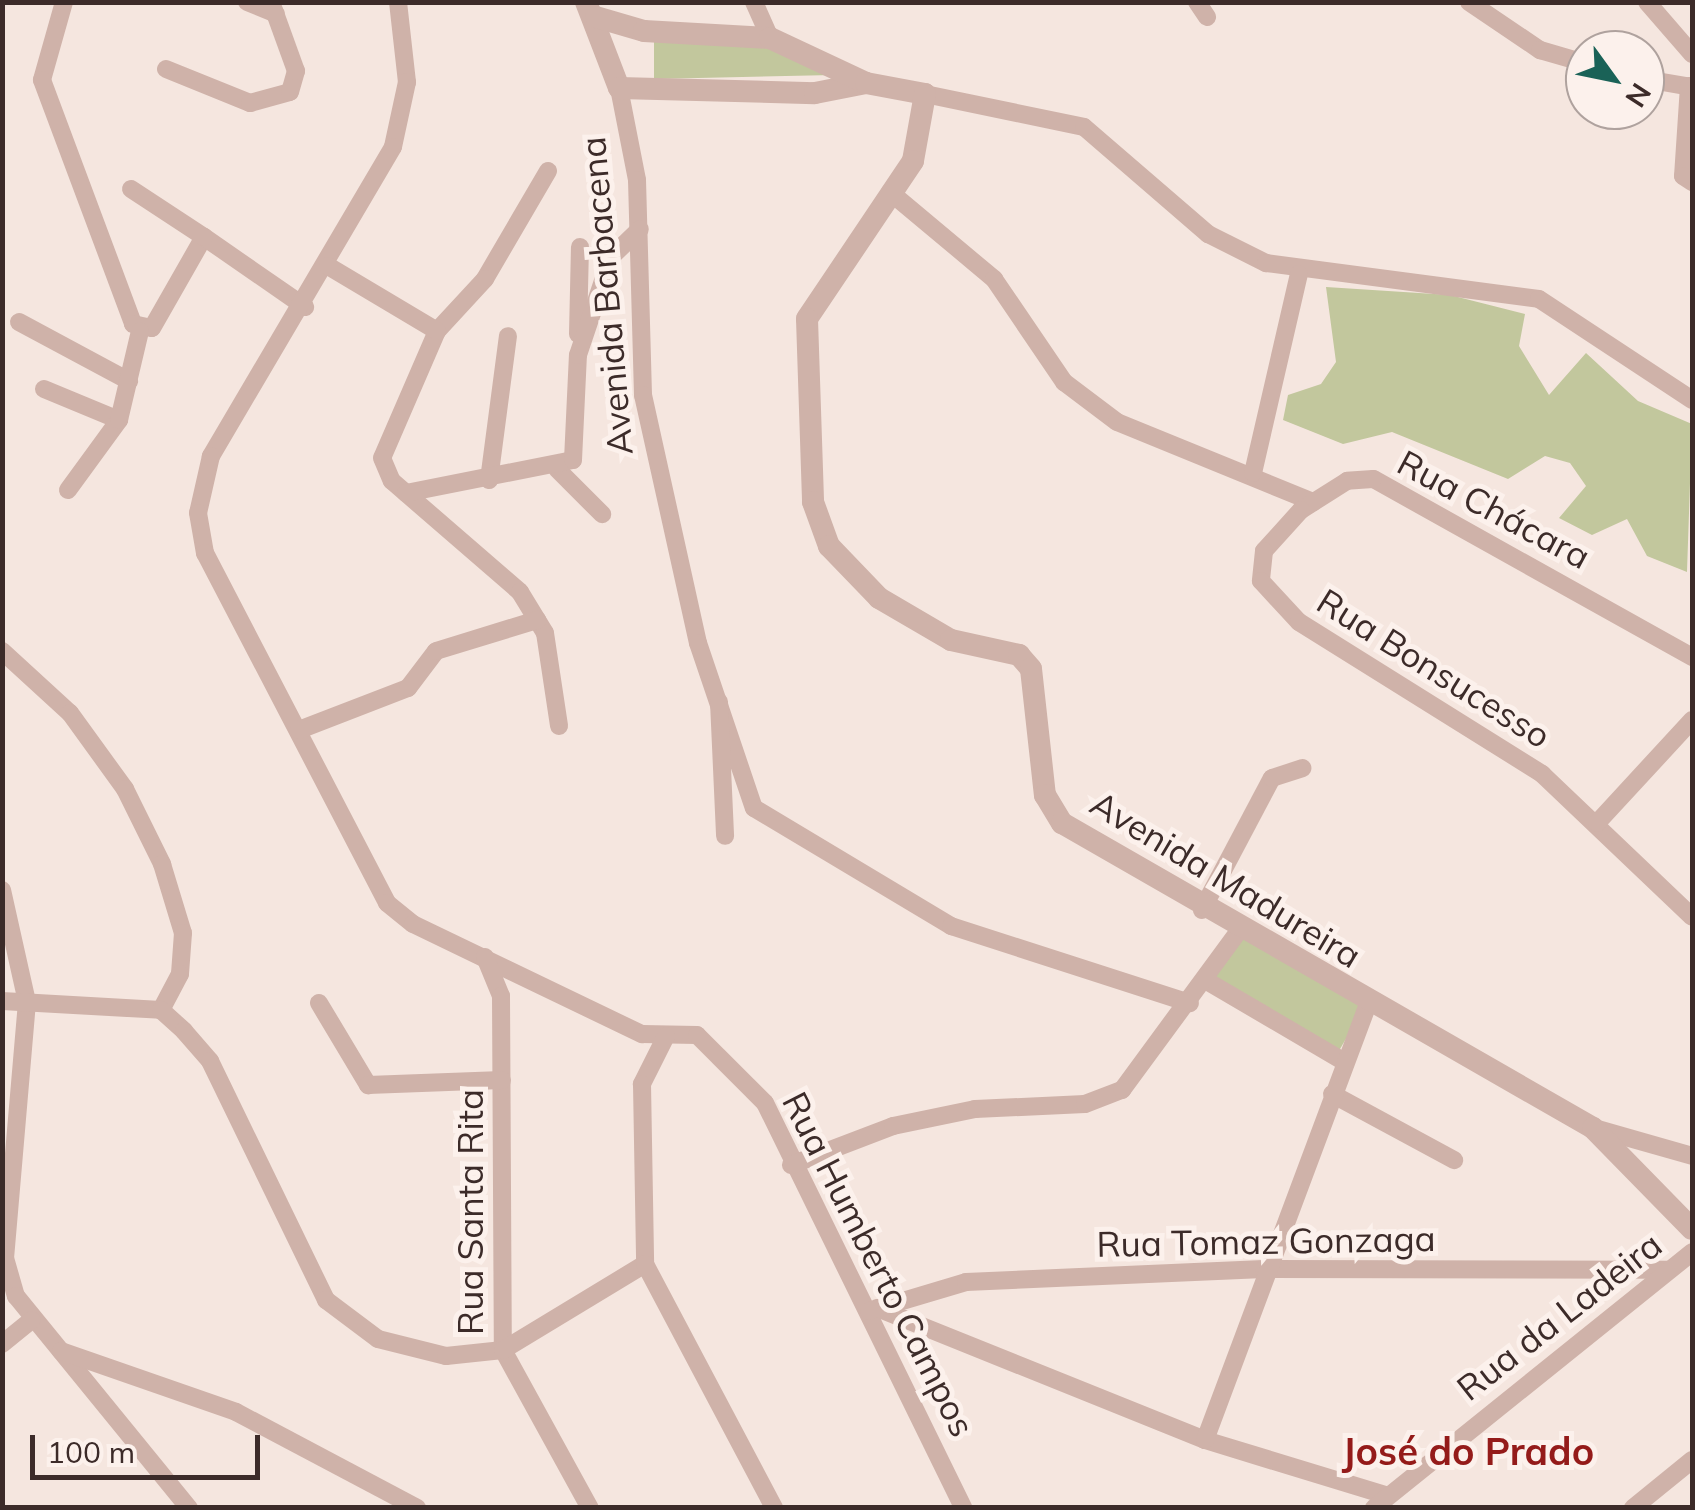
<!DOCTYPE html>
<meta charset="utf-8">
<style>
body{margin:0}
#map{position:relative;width:1695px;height:1510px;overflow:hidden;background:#f5e6df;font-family:Mulish,sans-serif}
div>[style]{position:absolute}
.green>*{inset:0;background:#c2c79d;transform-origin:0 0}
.minor>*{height:18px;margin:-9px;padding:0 9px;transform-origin:9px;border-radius:9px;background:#cfb2a9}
.tertiary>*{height:22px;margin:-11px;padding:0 11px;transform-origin:11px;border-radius:11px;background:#cfb2a9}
span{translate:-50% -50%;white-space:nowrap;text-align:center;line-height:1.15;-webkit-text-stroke:10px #fcf1ec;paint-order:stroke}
.street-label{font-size:35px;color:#3c2b29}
.neighbourhood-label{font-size:38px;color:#941b1a;font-weight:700}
.frame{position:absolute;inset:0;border:5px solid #3c2b29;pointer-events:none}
.north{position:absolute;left:1565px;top:30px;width:100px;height:100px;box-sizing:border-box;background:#fcf1ec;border:2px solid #afa29e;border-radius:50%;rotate:123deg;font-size:28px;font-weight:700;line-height:40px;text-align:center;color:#3c2b29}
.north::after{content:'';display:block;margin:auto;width:35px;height:45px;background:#1a6257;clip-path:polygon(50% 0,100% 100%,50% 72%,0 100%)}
.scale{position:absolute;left:30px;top:1435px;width:230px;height:45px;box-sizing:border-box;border:5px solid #3c2b29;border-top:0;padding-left:12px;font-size:30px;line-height:35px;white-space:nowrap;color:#3c2b29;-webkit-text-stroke:8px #fcf1ec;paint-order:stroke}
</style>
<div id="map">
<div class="green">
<div style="clip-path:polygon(654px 42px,768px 42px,833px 75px,654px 79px)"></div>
<div style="clip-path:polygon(1326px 287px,1450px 295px,1525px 314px,1519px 346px,1549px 395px,1586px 353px,1638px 401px,1692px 424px,1687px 572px,1647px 556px,1627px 519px,1592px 535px,1559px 518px,1586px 486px,1570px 463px,1545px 456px,1508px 479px,1392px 432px,1343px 444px,1283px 420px,1288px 395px,1321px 384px,1336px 362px)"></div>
<div style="left:1239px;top:936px;width:144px;height:52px;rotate:30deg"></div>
</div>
<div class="minor">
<div style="left:64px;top:2px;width:81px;rotate:105.8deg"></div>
<div style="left:42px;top:80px;width:260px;rotate:69.5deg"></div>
<div style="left:133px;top:324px;width:19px;rotate:12deg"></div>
<div style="left:152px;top:328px;width:105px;rotate:-60.3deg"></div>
<div style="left:204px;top:237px;width:123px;rotate:34.7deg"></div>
<div style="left:247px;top:2px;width:31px;rotate:22deg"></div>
<div style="left:398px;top:2px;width:81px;rotate:83.6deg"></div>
<div style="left:407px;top:82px;width:66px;rotate:102.2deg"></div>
<div style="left:393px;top:147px;width:359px;rotate:120.5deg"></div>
<div style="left:211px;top:456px;width:58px;rotate:102.8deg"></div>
<div style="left:198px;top:513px;width:41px;rotate:80.1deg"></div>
<div style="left:205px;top:553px;width:394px;rotate:62.5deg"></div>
<div style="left:387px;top:903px;width:33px;rotate:39deg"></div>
<div style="left:413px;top:924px;width:254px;rotate:25.7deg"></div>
<div style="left:642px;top:1034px;width:55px;rotate:1deg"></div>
<div style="left:697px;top:1035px;width:96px;rotate:45deg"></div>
<div style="left:765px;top:1103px;width:451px;rotate:63.9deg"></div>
<div style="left:754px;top:2px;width:39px;rotate:66deg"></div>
<div style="left:1197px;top:2px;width:18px;rotate:56deg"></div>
<div style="left:1469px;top:2px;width:86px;rotate:34.1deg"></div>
<div style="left:1540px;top:50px;width:47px;rotate:16.1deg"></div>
<div style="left:1647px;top:2px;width:69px;rotate:49.1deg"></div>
<div style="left:166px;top:69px;width:91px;rotate:22deg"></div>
<div style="left:250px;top:103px;width:41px;rotate:-15.4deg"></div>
<div style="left:290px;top:92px;width:22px;rotate:-74deg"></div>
<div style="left:296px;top:71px;width:73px;rotate:-109.9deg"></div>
<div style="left:1645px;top:79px;width:48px;rotate:9.7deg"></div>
<div style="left:1689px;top:86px;width:90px;rotate:93.8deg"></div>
<div style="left:1683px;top:176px;width:11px;rotate:34deg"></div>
<div style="left:619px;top:88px;width:94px;rotate:78.9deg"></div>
<div style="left:637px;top:180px;width:215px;rotate:88.4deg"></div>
<div style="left:643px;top:395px;width:254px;rotate:77.5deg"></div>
<div style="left:698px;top:643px;width:174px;rotate:71.3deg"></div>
<div style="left:754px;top:808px;width:230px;rotate:30.9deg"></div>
<div style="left:951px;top:926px;width:251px;rotate:17.9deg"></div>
<div style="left:925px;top:94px;width:162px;rotate:11.7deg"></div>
<div style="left:1084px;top:127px;width:164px;rotate:40.8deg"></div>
<div style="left:1208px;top:234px;width:65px;rotate:26.6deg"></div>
<div style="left:1266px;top:263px;width:275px;rotate:7.5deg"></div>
<div style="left:1539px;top:299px;width:183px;rotate:33.4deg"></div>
<div style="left:548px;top:171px;width:125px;rotate:120.3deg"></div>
<div style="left:485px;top:279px;width:71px;rotate:132.7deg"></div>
<div style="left:437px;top:331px;width:138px;rotate:113.4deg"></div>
<div style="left:382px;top:458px;width:25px;rotate:67deg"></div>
<div style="left:392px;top:481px;width:169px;rotate:40.9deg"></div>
<div style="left:520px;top:592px;width:48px;rotate:58.6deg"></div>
<div style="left:545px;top:633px;width:94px;rotate:81.4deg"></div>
<div style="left:131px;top:189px;width:87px;rotate:33.3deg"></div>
<div style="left:890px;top:192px;width:136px;rotate:39.9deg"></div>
<div style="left:994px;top:279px;width:125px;rotate:55.8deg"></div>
<div style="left:1064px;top:382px;width:66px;rotate:37deg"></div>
<div style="left:1117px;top:422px;width:212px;rotate:22.2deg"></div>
<div style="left:328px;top:266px;width:127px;rotate:30.8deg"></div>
<div style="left:19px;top:322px;width:125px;rotate:28.2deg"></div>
<div style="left:578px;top:334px;width:87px;rotate:-88.7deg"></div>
<div style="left:44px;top:389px;width:81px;rotate:22.5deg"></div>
<div style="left:557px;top:469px;width:64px;rotate:45deg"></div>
<div style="left:1253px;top:473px;width:204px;rotate:-77deg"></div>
<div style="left:489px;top:480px;width:145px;rotate:-82.5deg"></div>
<div style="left:68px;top:490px;width:87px;rotate:-53.9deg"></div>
<div style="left:119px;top:420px;width:91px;rotate:-76.7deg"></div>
<div style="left:406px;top:493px;width:170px;rotate:-11.2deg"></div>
<div style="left:573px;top:460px;width:105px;rotate:-87.3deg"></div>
<div style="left:578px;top:355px;width:103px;rotate:-71.4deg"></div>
<div style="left:611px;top:257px;width:40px;rotate:-44deg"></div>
<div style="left:2px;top:651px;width:92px;rotate:42.4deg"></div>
<div style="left:70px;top:713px;width:94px;rotate:54.1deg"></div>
<div style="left:125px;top:789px;width:84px;rotate:63.7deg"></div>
<div style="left:162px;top:864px;width:72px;rotate:73.1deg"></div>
<div style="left:183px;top:933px;width:41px;rotate:94.2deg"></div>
<div style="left:180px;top:974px;width:41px;rotate:117.8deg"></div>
<div style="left:1692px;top:657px;width:365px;rotate:-150.8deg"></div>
<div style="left:1373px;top:479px;width:26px;rotate:176deg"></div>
<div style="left:1347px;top:481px;width:54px;rotate:147.8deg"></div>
<div style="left:1301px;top:510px;width:55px;rotate:132.1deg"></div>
<div style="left:1264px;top:551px;width:30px;rotate:96deg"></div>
<div style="left:1261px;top:581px;width:56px;rotate:47.2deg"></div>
<div style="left:1299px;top:622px;width:287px;rotate:32deg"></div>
<div style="left:1542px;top:774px;width:207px;rotate:43.6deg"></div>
<div style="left:719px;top:702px;width:134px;rotate:87.4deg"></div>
<div style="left:299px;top:730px;width:117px;rotate:-21.1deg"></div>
<div style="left:408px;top:688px;width:46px;rotate:-52.9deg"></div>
<div style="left:436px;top:651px;width:106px;rotate:-17.1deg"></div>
<div style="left:1597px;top:823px;width:140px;rotate:-47.3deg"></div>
<div style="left:2px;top:890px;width:115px;rotate:77.4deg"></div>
<div style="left:27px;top:1002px;width:257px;rotate:94.9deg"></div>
<div style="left:5px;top:1258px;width:40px;rotate:74deg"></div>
<div style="left:16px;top:1296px;width:274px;rotate:50.8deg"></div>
<div style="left:1202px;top:910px;width:149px;rotate:-62.1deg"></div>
<div style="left:1272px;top:778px;width:32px;rotate:-18deg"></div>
<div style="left:485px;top:957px;width:42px;rotate:67.7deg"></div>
<div style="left:501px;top:996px;width:354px;rotate:89.7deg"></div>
<div style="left:503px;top:1350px;width:180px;rotate:61.2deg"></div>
<div style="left:1205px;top:980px;width:162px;rotate:30.4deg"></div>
<div style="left:2px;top:1001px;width:159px;rotate:3.2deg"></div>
<div style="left:161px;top:1010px;width:31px;rotate:42deg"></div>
<div style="left:184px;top:1031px;width:40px;rotate:49deg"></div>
<div style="left:210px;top:1061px;width:266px;rotate:64.1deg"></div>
<div style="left:326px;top:1300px;width:65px;rotate:36.9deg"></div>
<div style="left:378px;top:1339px;width:70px;rotate:14deg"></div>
<div style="left:446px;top:1356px;width:57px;rotate:-6deg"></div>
<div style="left:503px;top:1350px;width:166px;rotate:-31.2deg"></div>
<div style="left:319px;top:1003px;width:96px;rotate:59.1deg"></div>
<div style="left:368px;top:1085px;width:134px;rotate:-2.1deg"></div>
<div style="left:666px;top:1036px;width:54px;rotate:116.6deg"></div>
<div style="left:642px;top:1084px;width:180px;rotate:89deg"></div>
<div style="left:645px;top:1264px;width:276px;rotate:62.1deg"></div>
<div style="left:1332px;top:1094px;width:139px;rotate:28.4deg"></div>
<div style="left:1594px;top:1128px;width:102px;rotate:15.9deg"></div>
<div style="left:791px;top:1165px;width:109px;rotate:-20.9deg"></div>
<div style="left:893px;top:1126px;width:84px;rotate:-11.7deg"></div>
<div style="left:975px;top:1109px;width:110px;rotate:-2.6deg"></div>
<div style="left:1085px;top:1104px;width:40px;rotate:-21deg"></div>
<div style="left:1122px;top:1090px;width:196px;rotate:-53.7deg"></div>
<div style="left:877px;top:1308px;width:354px;rotate:21.9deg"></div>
<div style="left:1205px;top:1440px;width:188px;rotate:17deg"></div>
<div style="left:869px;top:1311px;width:101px;rotate:-16.6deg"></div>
<div style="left:966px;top:1282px;width:298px;rotate:-2.5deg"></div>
<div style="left:1264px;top:1269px;width:404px;rotate:0.1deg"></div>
<div style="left:2px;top:1344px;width:38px;rotate:-39deg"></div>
<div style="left:61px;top:1351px;width:185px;rotate:19.2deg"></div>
<div style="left:236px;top:1412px;width:205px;rotate:27.9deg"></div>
<div style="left:1205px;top:1440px;width:465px;rotate:-69.5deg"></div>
<div style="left:1374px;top:1508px;width:408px;rotate:-38.8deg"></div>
<div style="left:1633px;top:1508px;width:76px;rotate:-39.1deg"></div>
</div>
<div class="tertiary">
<div style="left:586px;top:2px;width:92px;rotate:69deg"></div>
<div style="left:619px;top:88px;width:196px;rotate:1.5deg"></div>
<div style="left:815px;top:93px;width:52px;rotate:-11.1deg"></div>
<div style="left:596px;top:17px;width:50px;rotate:16.3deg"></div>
<div style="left:644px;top:31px;width:126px;rotate:3.2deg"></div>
<div style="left:770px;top:38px;width:106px;rotate:25.1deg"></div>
<div style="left:866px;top:83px;width:60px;rotate:10.6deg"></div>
<div style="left:925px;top:94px;width:68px;rotate:100.2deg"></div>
<div style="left:913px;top:161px;width:190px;rotate:123.9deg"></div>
<div style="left:807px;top:319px;width:183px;rotate:88.1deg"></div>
<div style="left:813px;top:502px;width:47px;rotate:70deg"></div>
<div style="left:829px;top:546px;width:72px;rotate:46.1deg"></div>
<div style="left:879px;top:598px;width:83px;rotate:30.3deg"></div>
<div style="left:951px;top:640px;width:70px;rotate:12.4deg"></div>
<div style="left:1019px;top:655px;width:18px;rotate:49deg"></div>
<div style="left:1031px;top:669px;width:127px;rotate:83.7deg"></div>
<div style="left:1045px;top:795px;width:33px;rotate:59deg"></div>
<div style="left:1062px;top:823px;width:612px;rotate:29.87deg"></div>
<div style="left:1593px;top:1128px;width:141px;rotate:45.6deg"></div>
</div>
<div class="street-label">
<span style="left:606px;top:296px;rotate:-95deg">Avenida Barbacena</span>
<span style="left:1494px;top:509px;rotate:28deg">Rua Chácara</span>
<span style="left:1434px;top:668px;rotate:32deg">Rua Bonsucesso</span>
<span style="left:1226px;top:879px;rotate:31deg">Avenida Madureira</span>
<span style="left:470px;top:1212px;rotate:-90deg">Rua Santa Rita</span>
<span style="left:1266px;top:1241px;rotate:-1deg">Rua Tomaz Gonzaga</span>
<span style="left:879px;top:1264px;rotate:63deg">Rua Humberto Campos</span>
<span style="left:1559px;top:1316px;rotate:-38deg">Rua da Ladeira</span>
</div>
<div class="neighbourhood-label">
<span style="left:1468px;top:1452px">José do Prado</span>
</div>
<div class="frame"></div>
<div class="north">N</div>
<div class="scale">100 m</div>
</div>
